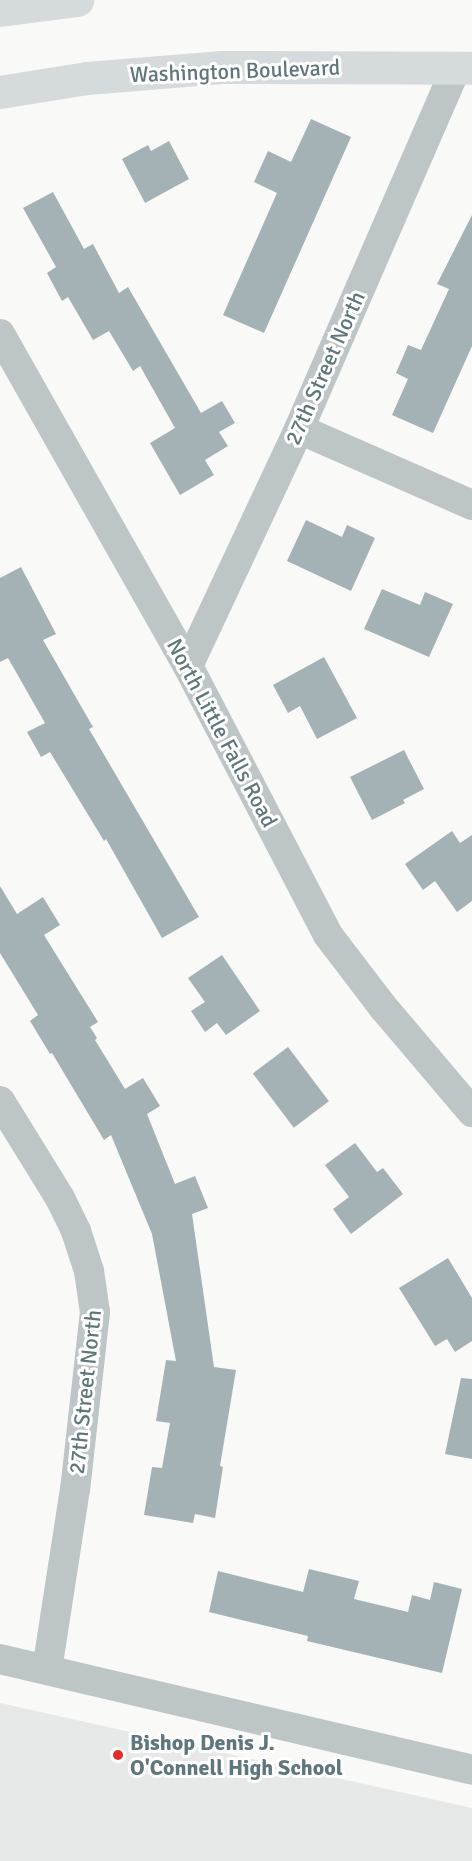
<!DOCTYPE html>
<style>
body{margin:0}
#map{position:relative;width:472px;height:1861px;overflow:hidden;background:#f9f9f7;font-family:Signika,sans-serif}
div>[style]{position:absolute}
.built>*{inset:0;background:#e7e9e8}
.building>*{inset:0;background:#a4b2b5;transform-origin:0 0}
.street>*{height:30px;margin:-15px;padding:0 15px;transform-origin:15px;border-radius:15px;background:#bdc5c7}
.secondary>*{height:33px;margin:-16.5px;padding:0 16.5px;transform-origin:16.5px;border-radius:16.5px;background:#d5dbdc}
.highway>*{height:33px;margin:-16.5px;padding:0 16.5px;transform-origin:16.5px;border-radius:16.5px;background:#d5dbdc}
.dots>*{width:16px;height:16px;translate:-50% -50%;box-sizing:border-box;border:3px solid #fff;border-radius:50%}
span{translate:-50% -50%;white-space:nowrap;text-align:center;line-height:1.15;-webkit-text-stroke:6px #fff;paint-order:stroke}
.street-label{font-size:22px;color:#5f767c}
.poi-label{font-size:22px;color:#5f767c;font-weight:700}
.left{translate:0 -50%;text-align:left}
</style>
<div id="map">
<div class="built">
<div style="clip-path:polygon(0 1703px,472px 1808px,472px 1861px,0 1861px)"></div>
</div>
<div class="building">
<div style="clip-path:polygon(311px 119px,351px 137px,264px 333px,223px 315px,277px 193px,254px 182px,268px 151px,291px 162px)"></div>
<div style="clip-path:polygon(169px 141px,189px 179px,145px 203px,122px 159px,148px 145px,151px 151px)"></div>
<div style="clip-path:polygon(53px 192px,84px 249px,93px 244px,119px 293px,128px 287px,201px 413px,222px 401px,235px 423px,219px 432px,228px 446px,205px 460px,214px 475px,180px 495px,150px 443px,175px 428px,140px 366px,133px 371px,109px 331px,93px 340px,68px 297px,62px 301px,47px 273px,56px 267px,23px 208px)"></div>
<div style="clip-path:polygon(472px 215px,472px 346px,433px 433px,392px 415px,408px 379px,396px 373px,408px 345px,421px 350px,449px 289px,437px 284px)"></div>
<div style="clip-path:polygon(306px 520px,342px 537px,347px 525px,375px 538px,351px 591px,287px 561px)"></div>
<div style="clip-path:polygon(21px 567px,56px 634px,43px 640px,93px 727px,89px 729px,199px 917px,162px 938px,106px 839px,104px 841px,50px 752px,41px 757px,27px 732px,45px 723px,8px 658px,0 662px,0 578px)"></div>
<div style="clip-path:polygon(382px 589px,420px 605px,425px 592px,453px 604px,429px 657px,364px 629px)"></div>
<div style="clip-path:polygon(324px 657px,357px 718px,317px 739px,300px 706px,288px 713px,273px 685px)"></div>
<div style="clip-path:polygon(404px 750px,424px 789px,403px 800px,405px 803px,372px 820px,350px 777px)"></div>
<div style="clip-path:polygon(452px 831px,460px 843px,472px 835px,472px 901px,457px 912px,435px 881px,423px 890px,405px 864px)"></div>
<div style="clip-path:polygon(0 886px,17px 914px,43px 897px,60px 925px,44px 935px,98px 1022px,90px 1027px,97px 1038px,95px 1040px,125px 1089px,143px 1078px,160px 1106px,147px 1114px,175px 1184px,195px 1176px,208px 1208px,192px 1214px,214px 1367px,236px 1370px,220px 1466px,223px 1467px,215px 1518px,195px 1514px,193px 1523px,144px 1515px,152px 1467px,162px 1468px,170px 1423px,156px 1421px,166px 1360px,176px 1361px,152px 1234px,111px 1135px,104px 1140px,52px 1053px,50px 1054px,30px 1021px,38px 1015px,0 953px)"></div>
<div style="clip-path:polygon(222px 955px,260px 1011px,226px 1035px,217px 1023px,205px 1032px,191px 1011px,205px 1002px,188px 978px)"></div>
<div style="left:288px;top:1047px;width:68px;height:44px;rotate:53deg"></div>
<div style="clip-path:polygon(355px 1143px,377px 1172px,383px 1168px,403px 1194px,351px 1234px,333px 1209px,349px 1197px,325px 1165px)"></div>
<div style="clip-path:polygon(448px 1258px,472px 1298px,472px 1341px,455px 1352px,447px 1339px,435px 1346px,399px 1288px)"></div>
<div style="clip-path:polygon(461px 1378px,472px 1379px,472px 1459px,445px 1454px)"></div>
<div style="clip-path:polygon(309px 1569px,359px 1581px,354px 1599px,408px 1612px,412px 1595px,430px 1600px,434px 1582px,462px 1589px,442px 1673px,307px 1641px,308px 1636px,209px 1612px,218px 1571px,303px 1592px)"></div>
</div>
<div class="street">
<div style="left:0;top:334px;width:382px;rotate:60.5deg"></div>
<div style="left:188px;top:666px;width:303px;rotate:62.5deg"></div>
<div style="left:328px;top:935px;width:91px;rotate:52.6deg"></div>
<div style="left:383px;top:1007px;width:138px;rotate:49.7deg"></div>
<div style="left:299px;top:429px;width:189px;rotate:23.7deg"></div>
<div style="left:188px;top:666px;width:262px;rotate:-64.9deg"></div>
<div style="left:299px;top:429px;width:394px;rotate:-66.5deg"></div>
<div style="left:0;top:1101px;width:114px;rotate:58.3deg"></div>
<div style="left:60px;top:1198px;width:37px;rotate:64deg"></div>
<div style="left:76px;top:1231px;width:42px;rotate:72deg"></div>
<div style="left:89px;top:1271px;width:41px;rotate:81.7deg"></div>
<div style="left:95px;top:1312px;width:178px;rotate:96.4deg"></div>
<div style="left:75px;top:1489px;width:182px;rotate:98.8deg"></div>
<div style="left:0;top:1659px;width:485px;rotate:13.2deg"></div>
</div>
<div class="secondary">
<div style="left:0;top:92px;width:88px;rotate:-9.1deg"></div>
<div style="left:87px;top:78px;width:135px;rotate:-4.7deg"></div>
<div style="left:222px;top:67px;width:250px;rotate:0.2deg"></div>
</div>
<div class="highway">
<div style="left:0;top:10px;width:78px;rotate:-7.4deg"></div>
</div>
<div class="dots">
<div style="left:118px;top:1755px;background:#e52c2b"></div>
</div>
<div class="street-label">
<span style="left:235px;top:71px;rotate:-2deg">Washington Boulevard</span>
<span style="left:325px;top:368px;rotate:-66deg">27th Street North</span>
<span style="left:222px;top:733px;rotate:62deg">North Little Falls Road</span>
<span style="left:85px;top:1392px;rotate:-84deg">27th Street North</span>
</div>
<div class="poi-label">
<span class="left" style="left:130px;top:1755px">Bishop Denis J.<br>O'Connell High School</span>
</div>
</div>
